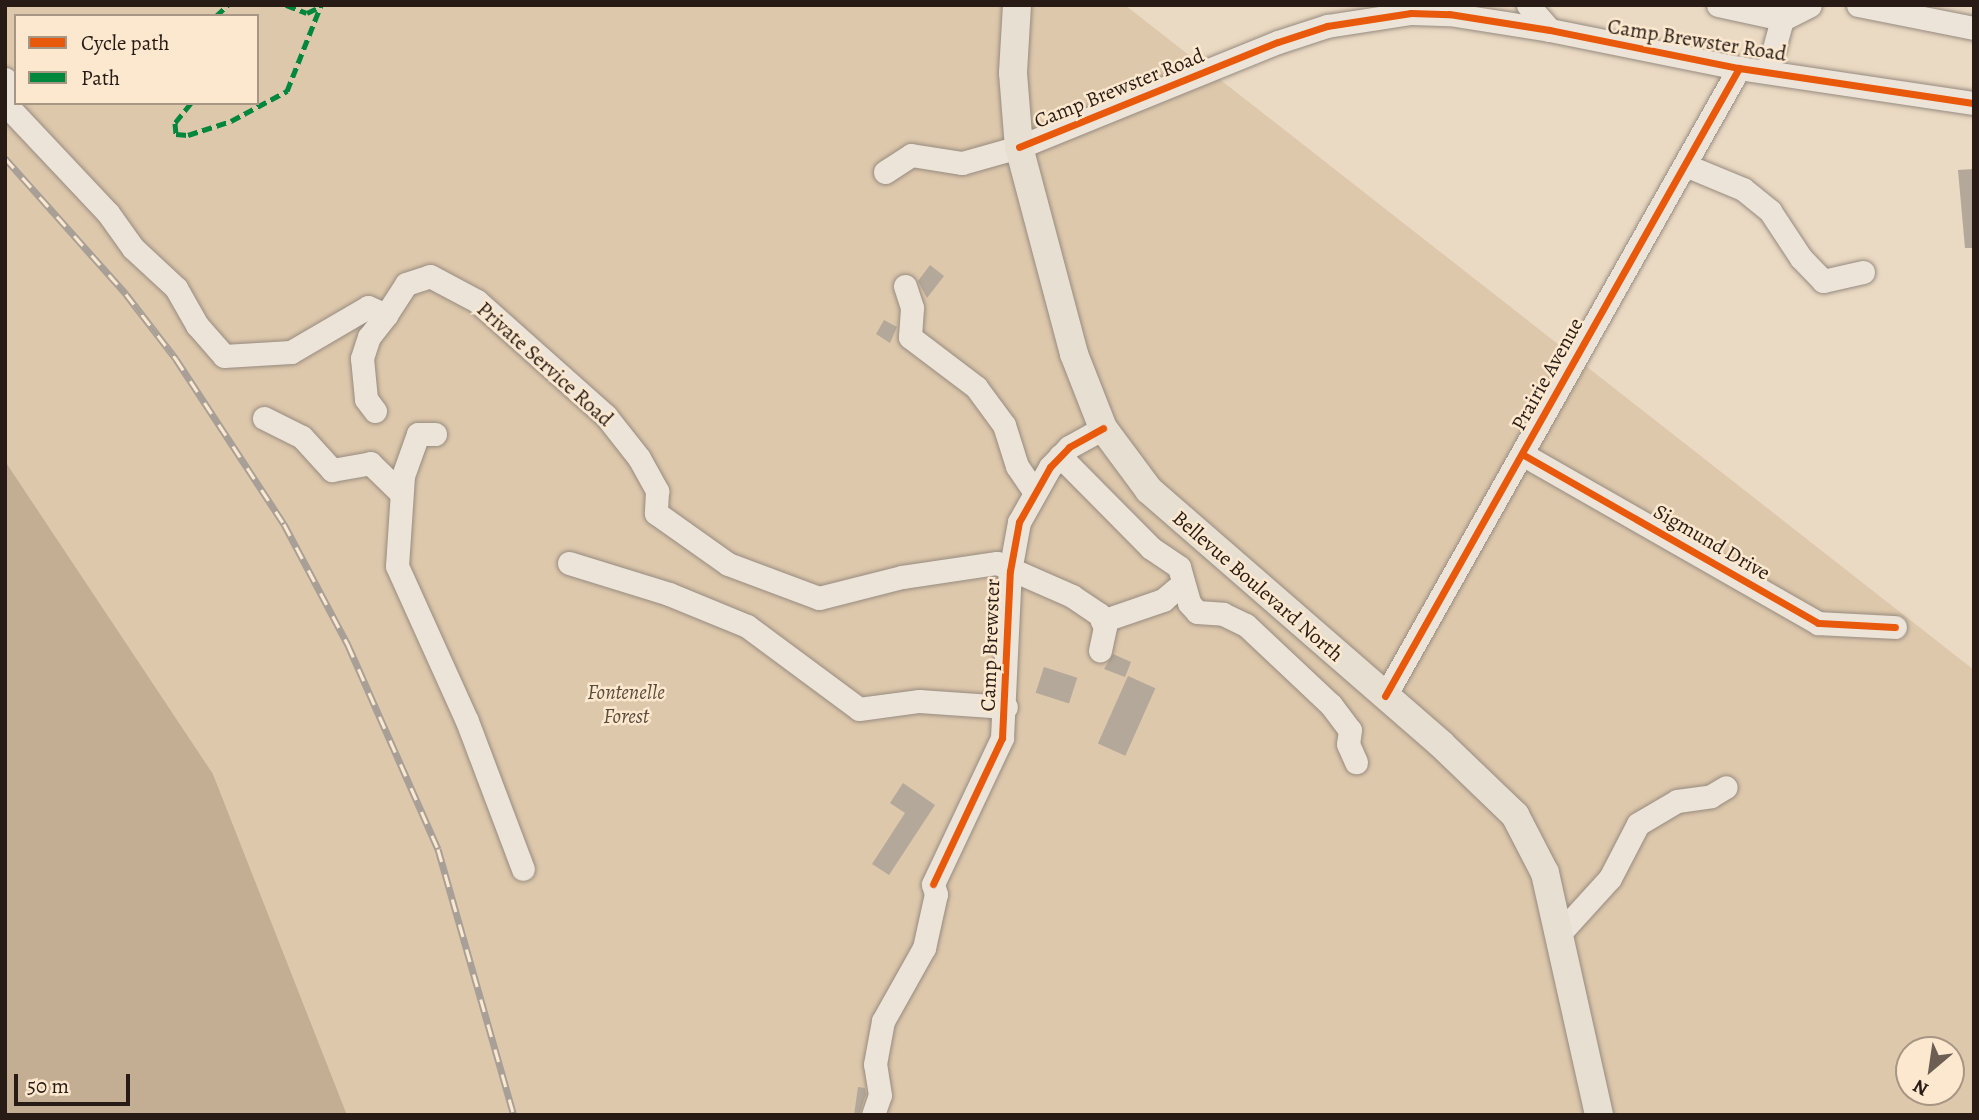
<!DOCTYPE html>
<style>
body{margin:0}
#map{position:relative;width:1979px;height:1120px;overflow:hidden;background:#ead9c3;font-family:Alegreya,serif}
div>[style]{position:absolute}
.green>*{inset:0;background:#dec8ac}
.water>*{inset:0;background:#c3ad93}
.building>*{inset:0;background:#b3a899;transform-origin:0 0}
.roads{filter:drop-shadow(0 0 2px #968b7f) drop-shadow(0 0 2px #968b7f)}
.minor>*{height:23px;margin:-11.5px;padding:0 11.5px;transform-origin:11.5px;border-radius:11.5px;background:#ece4d9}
.major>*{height:28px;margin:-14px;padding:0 14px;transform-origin:14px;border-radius:14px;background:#e8dfd3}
.rail>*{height:7px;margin-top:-3.5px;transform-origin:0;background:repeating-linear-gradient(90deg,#fbe8ce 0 13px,#a8a097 0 26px);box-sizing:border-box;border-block:2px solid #a8a097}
.quiet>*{height:5px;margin-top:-2.5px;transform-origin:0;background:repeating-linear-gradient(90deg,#00873e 0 10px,transparent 0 15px)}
.cycleway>*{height:7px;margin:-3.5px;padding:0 3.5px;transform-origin:3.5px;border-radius:3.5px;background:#e8590c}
span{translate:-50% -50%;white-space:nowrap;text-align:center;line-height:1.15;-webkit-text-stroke:5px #fbe8ce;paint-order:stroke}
.street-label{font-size:21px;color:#281b15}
.park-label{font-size:21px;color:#5c4b3d;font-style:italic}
.frame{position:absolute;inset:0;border:7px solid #281b15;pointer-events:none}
.legend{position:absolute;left:14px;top:14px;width:245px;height:91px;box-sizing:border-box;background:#fbe8ce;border:2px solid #a79684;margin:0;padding:9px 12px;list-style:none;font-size:21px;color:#281b15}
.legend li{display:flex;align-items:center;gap:14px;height:35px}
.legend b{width:35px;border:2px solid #a79684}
.north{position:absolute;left:1895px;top:1036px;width:70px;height:70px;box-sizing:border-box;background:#fbe8ce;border:2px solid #a79684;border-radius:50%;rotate:209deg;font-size:19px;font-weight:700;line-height:28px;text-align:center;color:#281b15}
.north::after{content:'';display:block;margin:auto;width:24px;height:32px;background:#6c5e52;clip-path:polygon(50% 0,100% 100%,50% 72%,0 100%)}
.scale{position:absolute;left:14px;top:1074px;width:116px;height:32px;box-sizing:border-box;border:4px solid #281b15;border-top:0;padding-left:9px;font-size:21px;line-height:24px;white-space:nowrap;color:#281b15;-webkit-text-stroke:5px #fbe8ce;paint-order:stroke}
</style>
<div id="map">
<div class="green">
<div style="clip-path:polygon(evenodd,5px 5px,1125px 5px,1974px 670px,1974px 1114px,347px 1115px,213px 774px,5px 461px,5px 5px,16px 16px,257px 16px,257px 103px,16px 103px,16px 16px,5px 5px,1909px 1050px,1951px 1050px,1951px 1092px,1909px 1092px,1909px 1050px)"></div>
</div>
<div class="water">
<div style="clip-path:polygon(5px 461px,213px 774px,347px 1115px,5px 1115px)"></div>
</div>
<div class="building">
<div style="clip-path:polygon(1974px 169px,1974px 248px,1965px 248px,1958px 170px)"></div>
<div style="clip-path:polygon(930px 265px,944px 276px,927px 298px,918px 281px)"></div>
<div style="clip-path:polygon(884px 320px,897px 327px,890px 343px,876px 334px)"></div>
<div style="clip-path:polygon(1113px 654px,1131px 662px,1125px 677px,1104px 669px)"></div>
<div style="left:1044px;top:667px;width:35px;height:27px;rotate:18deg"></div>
<div style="left:1128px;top:676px;width:30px;height:74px;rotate:24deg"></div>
<div style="clip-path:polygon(903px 783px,935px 805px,889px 875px,872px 864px,905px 813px,890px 803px)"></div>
<div style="clip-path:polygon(858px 1087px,865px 1088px,866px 1094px,859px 1115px,854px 1115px)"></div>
</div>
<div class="roads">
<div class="minor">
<div style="left:1528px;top:5px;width:33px;rotate:49deg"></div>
<div style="left:1718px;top:5px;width:66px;rotate:12.2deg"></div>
<div style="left:1783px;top:19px;width:30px;rotate:-27deg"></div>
<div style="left:1858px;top:5px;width:118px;rotate:11.2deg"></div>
<div style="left:1768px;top:70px;width:67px;rotate:-74.5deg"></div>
<div style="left:5px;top:79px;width:30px;rotate:81deg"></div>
<div style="left:10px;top:109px;width:143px;rotate:46.7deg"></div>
<div style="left:108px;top:213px;width:43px;rotate:54.5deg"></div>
<div style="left:133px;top:248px;width:59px;rotate:42.9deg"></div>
<div style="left:176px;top:288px;width:43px;rotate:60.4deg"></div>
<div style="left:197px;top:325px;width:41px;rotate:48.9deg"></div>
<div style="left:224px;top:356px;width:67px;rotate:-3.4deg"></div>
<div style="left:291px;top:352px;width:89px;rotate:-30.3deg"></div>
<div style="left:368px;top:307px;width:20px;rotate:24deg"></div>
<div style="left:386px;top:315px;width:37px;rotate:-57deg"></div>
<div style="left:406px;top:284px;width:25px;rotate:-18deg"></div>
<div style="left:430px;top:276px;width:53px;rotate:28deg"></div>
<div style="left:477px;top:301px;width:173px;rotate:41.7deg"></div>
<div style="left:606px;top:416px;width:53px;rotate:51.8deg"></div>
<div style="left:639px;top:458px;width:38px;rotate:61deg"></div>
<div style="left:657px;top:491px;width:22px;rotate:93deg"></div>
<div style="left:656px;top:513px;width:88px;rotate:35.3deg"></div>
<div style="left:728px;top:564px;width:97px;rotate:20.5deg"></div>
<div style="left:819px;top:598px;width:86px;rotate:-14.2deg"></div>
<div style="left:902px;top:577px;width:96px;rotate:-8.4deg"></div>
<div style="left:997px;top:563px;width:82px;rotate:23.7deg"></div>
<div style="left:1072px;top:596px;width:32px;rotate:34deg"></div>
<div style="left:1099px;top:614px;width:14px;rotate:65deg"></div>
<div style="left:1105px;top:627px;width:24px;rotate:102deg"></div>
<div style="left:1685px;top:165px;width:63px;rotate:22.5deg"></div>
<div style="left:1743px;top:189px;width:35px;rotate:39deg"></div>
<div style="left:1770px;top:211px;width:56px;rotate:56.6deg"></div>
<div style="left:1801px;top:258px;width:32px;rotate:46deg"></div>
<div style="left:1823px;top:281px;width:41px;rotate:-12.7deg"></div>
<div style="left:885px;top:172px;width:31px;rotate:-33deg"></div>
<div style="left:911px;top:155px;width:52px;rotate:8.9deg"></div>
<div style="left:962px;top:163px;width:59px;rotate:-15.7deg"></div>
<div style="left:1019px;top:147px;width:279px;rotate:-22.1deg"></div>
<div style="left:1278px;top:42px;width:52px;rotate:-18.1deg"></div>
<div style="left:1327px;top:26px;width:85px;rotate:-8.8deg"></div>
<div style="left:1411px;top:13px;width:38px;rotate:2deg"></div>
<div style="left:1449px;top:14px;width:102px;rotate:9deg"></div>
<div style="left:1550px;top:30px;width:193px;rotate:11.4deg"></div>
<div style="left:1739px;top:68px;width:238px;rotate:8.5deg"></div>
<div style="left:905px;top:286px;width:23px;rotate:72deg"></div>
<div style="left:912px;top:308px;width:29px;rotate:94deg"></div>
<div style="left:910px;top:337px;width:83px;rotate:37.1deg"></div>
<div style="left:976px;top:387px;width:47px;rotate:53.6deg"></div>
<div style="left:1004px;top:425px;width:43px;rotate:72.4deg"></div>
<div style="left:1017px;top:466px;width:29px;rotate:56deg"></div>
<div style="left:375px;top:411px;width:15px;rotate:-127deg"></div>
<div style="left:366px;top:399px;width:41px;rotate:-95.6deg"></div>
<div style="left:362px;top:358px;width:22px;rotate:-72deg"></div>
<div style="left:369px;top:337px;width:28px;rotate:-52deg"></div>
<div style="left:264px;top:418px;width:42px;rotate:26.6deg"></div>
<div style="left:302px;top:437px;width:45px;rotate:47.7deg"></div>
<div style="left:332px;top:470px;width:39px;rotate:-10deg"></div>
<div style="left:370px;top:463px;width:43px;rotate:44.1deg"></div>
<div style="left:435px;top:434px;width:17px;rotate:180deg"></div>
<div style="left:418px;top:434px;width:45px;rotate:109.7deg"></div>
<div style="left:403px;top:476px;width:90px;rotate:93.8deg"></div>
<div style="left:397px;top:566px;width:170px;rotate:65.7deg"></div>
<div style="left:467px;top:721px;width:158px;rotate:69.3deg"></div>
<div style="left:1522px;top:454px;width:341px;rotate:29.7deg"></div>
<div style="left:1818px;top:623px;width:77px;rotate:3deg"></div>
<div style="left:1060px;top:456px;width:129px;rotate:45.3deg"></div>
<div style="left:1151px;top:548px;width:34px;rotate:34deg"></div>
<div style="left:1179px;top:567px;width:37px;rotate:74deg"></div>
<div style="left:1189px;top:603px;width:12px;rotate:48deg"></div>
<div style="left:1197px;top:612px;width:26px;rotate:4deg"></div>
<div style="left:1223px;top:614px;width:25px;rotate:26deg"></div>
<div style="left:1246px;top:625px;width:117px;rotate:43.3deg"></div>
<div style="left:1331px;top:705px;width:31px;rotate:53deg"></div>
<div style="left:1350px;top:730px;width:14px;rotate:98deg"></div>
<div style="left:1348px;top:744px;width:20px;rotate:66deg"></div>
<div style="left:569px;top:563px;width:105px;rotate:17.2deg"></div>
<div style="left:669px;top:594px;width:84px;rotate:22.3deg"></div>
<div style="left:747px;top:626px;width:139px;rotate:36.5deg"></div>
<div style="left:859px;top:709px;width:61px;rotate:-7.6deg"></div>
<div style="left:919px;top:701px;width:87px;rotate:3.9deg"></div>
<div style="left:1102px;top:621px;width:65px;rotate:-19deg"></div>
<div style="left:1163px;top:600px;width:26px;rotate:-40deg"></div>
<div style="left:1385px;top:696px;width:721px;rotate:-60.59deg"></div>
<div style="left:1560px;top:933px;width:74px;rotate:-47.7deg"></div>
<div style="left:1610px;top:878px;width:61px;rotate:-62.6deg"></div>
<div style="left:1638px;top:824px;width:45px;rotate:-30.5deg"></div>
<div style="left:1677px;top:801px;width:34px;rotate:-8deg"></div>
<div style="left:1711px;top:796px;width:17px;rotate:-31deg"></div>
<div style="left:873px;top:1115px;width:21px;rotate:-71deg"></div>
<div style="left:880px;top:1095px;width:31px;rotate:-99deg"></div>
<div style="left:875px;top:1064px;width:44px;rotate:-79.5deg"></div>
<div style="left:883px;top:1021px;width:84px;rotate:-60.7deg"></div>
<div style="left:924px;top:948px;width:55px;rotate:-77.5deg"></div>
<div style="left:936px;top:894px;width:10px;rotate:-107deg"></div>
<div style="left:933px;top:884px;width:161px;rotate:-64.7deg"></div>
<div style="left:1002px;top:738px;width:167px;rotate:-87.3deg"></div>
<div style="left:1010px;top:571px;width:50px;rotate:-79.6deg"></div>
<div style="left:1019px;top:522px;width:63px;rotate:-60.6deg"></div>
<div style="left:1050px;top:467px;width:28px;rotate:-46deg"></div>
<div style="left:1069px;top:447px;width:39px;rotate:-29deg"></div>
</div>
<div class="major">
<div style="left:1017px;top:5px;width:68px;rotate:93.4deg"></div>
<div style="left:1013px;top:73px;width:74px;rotate:85.4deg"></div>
<div style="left:1019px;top:147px;width:214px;rotate:75.1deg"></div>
<div style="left:1074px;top:354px;width:79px;rotate:68.6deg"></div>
<div style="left:1103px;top:428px;width:77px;rotate:53.4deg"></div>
<div style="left:1149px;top:490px;width:387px;rotate:41deg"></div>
<div style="left:1441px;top:744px;width:103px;rotate:43.8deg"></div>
<div style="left:1515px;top:815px;width:65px;rotate:62.7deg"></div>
<div style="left:1545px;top:873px;width:248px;rotate:77.4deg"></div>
</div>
</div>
<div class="rail">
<div style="left:5px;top:158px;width:182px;rotate:48.3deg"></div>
<div style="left:126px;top:294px;width:82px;rotate:52.4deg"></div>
<div style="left:176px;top:359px;width:197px;rotate:56.8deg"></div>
<div style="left:284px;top:524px;width:137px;rotate:62.1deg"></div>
<div style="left:348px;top:645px;width:223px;rotate:66.2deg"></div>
<div style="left:438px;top:849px;width:277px;rotate:74.1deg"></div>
</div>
<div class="quiet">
<div style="left:286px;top:5px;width:22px;rotate:21deg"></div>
<div style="left:307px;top:13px;width:14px;rotate:-25deg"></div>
<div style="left:216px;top:16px;width:16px;rotate:-43deg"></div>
<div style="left:191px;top:103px;width:26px;rotate:129deg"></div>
<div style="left:175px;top:123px;width:11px;rotate:85deg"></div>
<div style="left:176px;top:134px;width:12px;rotate:5deg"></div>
<div style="left:188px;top:135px;width:45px;rotate:-18deg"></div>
<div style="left:231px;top:121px;width:64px;rotate:-28.2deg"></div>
<div style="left:287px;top:91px;width:92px;rotate:-68.4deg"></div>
</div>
<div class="cycleway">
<div style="left:1019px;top:147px;width:279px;rotate:-22.1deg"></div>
<div style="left:1278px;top:42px;width:52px;rotate:-18.1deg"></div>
<div style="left:1327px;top:26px;width:85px;rotate:-8.8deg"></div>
<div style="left:1411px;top:13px;width:38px;rotate:2deg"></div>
<div style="left:1449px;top:14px;width:102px;rotate:9deg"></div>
<div style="left:1550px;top:30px;width:193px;rotate:11.4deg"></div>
<div style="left:1739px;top:68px;width:238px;rotate:8.5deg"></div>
<div style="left:1522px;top:454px;width:341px;rotate:29.7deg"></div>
<div style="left:1818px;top:623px;width:77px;rotate:3deg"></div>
<div style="left:1385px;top:696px;width:721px;rotate:-60.59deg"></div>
<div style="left:933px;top:884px;width:161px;rotate:-64.7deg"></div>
<div style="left:1002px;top:738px;width:167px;rotate:-87.3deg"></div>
<div style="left:1010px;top:571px;width:50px;rotate:-79.6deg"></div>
<div style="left:1019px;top:522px;width:63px;rotate:-60.6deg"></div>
<div style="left:1050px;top:467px;width:28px;rotate:-46deg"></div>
<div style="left:1069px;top:447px;width:39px;rotate:-29deg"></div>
</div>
<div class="street-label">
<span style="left:1697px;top:40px;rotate:9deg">Camp Brewster Road</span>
<span style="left:1119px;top:88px;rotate:-22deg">Camp Brewster Road</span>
<span style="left:545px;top:364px;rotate:42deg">Private Service Road</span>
<span style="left:1547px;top:374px;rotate:-61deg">Prairie Avenue</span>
<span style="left:1712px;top:542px;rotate:30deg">Sigmund Drive</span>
<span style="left:1258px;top:586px;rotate:41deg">Bellevue Boulevard North</span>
<span style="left:990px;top:645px;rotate:-88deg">Camp Brewster</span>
</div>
<div class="park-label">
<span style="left:626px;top:704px">Fontenelle<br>Forest</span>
</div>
<div class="frame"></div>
<ul class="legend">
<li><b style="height:9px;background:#e8590c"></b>Cycle path</li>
<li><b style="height:9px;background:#00873e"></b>Path</li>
</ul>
<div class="north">N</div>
<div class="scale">50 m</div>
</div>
